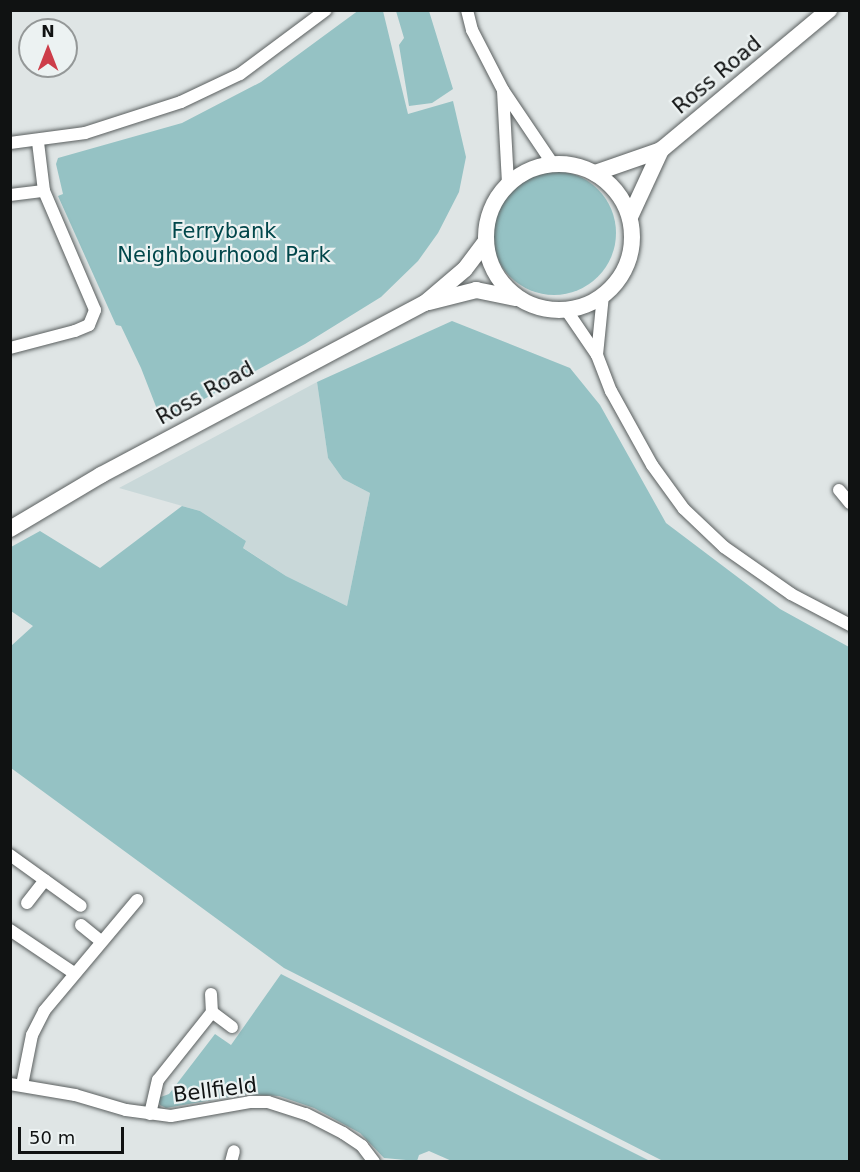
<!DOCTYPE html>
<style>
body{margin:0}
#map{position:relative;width:860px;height:1172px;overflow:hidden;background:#dfe5e5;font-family:"DejaVu Sans",sans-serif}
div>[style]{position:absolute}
.built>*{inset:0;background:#c9d8d9}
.green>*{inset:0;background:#95c2c4}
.round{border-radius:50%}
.roads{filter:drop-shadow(0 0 2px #5a5f5f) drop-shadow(0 0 2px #5a5f5f)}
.street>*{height:12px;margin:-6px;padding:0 6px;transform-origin:6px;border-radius:6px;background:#fff}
.secondary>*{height:16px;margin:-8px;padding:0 8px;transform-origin:8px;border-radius:8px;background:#fff}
.secondary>.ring{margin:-8px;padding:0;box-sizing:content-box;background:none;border:16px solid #fff;border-radius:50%}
span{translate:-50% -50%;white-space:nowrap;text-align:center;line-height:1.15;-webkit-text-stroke:4.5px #ecf2f2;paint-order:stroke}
.street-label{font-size:21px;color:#101212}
.park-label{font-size:21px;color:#00464a}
.frame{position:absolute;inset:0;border:12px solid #101212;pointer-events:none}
.north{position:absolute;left:18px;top:18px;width:60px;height:60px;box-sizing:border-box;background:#ecf2f2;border:2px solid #949898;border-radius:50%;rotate:0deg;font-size:16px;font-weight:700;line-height:24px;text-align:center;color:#101212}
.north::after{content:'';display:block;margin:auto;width:21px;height:27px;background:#cd3d49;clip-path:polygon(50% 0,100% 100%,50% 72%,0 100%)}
.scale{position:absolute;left:18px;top:1127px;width:106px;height:27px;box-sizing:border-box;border:3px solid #101212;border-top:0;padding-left:8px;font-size:18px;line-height:21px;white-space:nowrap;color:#101212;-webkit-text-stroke:4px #ecf2f2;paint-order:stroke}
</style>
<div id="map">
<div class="built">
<div style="clip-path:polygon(317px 382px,328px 458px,343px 479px,370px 493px,347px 606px,286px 576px,242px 547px,246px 541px,200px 511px,119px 488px)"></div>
</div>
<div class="green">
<div style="clip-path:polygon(359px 10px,383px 11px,408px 114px,453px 101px,466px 157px,459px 192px,438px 233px,418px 261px,381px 297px,305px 344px,162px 422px,141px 368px,121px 326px,116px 325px,58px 196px,63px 194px,56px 164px,58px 158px,182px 123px,261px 82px)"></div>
<div style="clip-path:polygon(396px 11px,429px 11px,453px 89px,432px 103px,409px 106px,399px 45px,404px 38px)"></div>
<div class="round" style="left:492px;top:171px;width:124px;height:124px"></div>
<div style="clip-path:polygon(452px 321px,570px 368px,600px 405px,666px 523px,780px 609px,849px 647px,849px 1161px,663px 1161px,284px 968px,11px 768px,11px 646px,33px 626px,11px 611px,11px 547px,40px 531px,100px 568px,182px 506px,200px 511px,246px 541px,243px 548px,286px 576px,347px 606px,370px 493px,343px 479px,328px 458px,317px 382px)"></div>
<div style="clip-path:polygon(281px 974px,528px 1100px,650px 1161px,454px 1162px,429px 1151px,419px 1155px,417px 1161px,384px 1158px,360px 1133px,314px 1108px,279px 1096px,247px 1094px,166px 1108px,160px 1105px,158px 1098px,169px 1094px,215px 1034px,231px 1045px)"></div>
</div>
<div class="roads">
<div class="street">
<div style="left:467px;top:10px;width:21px;rotate:76deg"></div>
<div style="left:472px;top:30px;width:68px;rotate:62.7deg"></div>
<div style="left:503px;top:90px;width:89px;rotate:56deg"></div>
<div style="left:503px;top:91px;width:91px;rotate:86.9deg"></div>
<div style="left:10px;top:143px;width:76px;rotate:-7.6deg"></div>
<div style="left:85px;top:133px;width:101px;rotate:-17.9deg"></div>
<div style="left:181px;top:102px;width:65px;rotate:-25.4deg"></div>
<div style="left:240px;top:74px;width:107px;rotate:-36.7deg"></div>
<div style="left:10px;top:195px;width:34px;rotate:-7deg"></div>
<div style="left:567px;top:311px;width:53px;rotate:55.7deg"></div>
<div style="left:597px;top:355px;width:39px;rotate:69deg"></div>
<div style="left:611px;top:391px;width:85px;rotate:61deg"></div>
<div style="left:652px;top:465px;width:54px;rotate:54deg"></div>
<div style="left:684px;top:509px;width:55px;rotate:43.5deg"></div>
<div style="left:724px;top:547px;width:82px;rotate:35deg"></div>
<div style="left:791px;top:594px;width:67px;rotate:27.7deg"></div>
<div style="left:10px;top:348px;width:67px;rotate:-14.7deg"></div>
<div style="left:75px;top:331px;width:15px;rotate:-23deg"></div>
<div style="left:89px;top:325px;width:16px;rotate:-68deg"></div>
<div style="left:95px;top:310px;width:129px;rotate:-113.2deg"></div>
<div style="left:44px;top:191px;width:49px;rotate:-97deg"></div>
<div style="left:597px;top:355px;width:60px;rotate:-84.3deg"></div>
<div style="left:839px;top:490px;width:17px;rotate:50deg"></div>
<div style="left:10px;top:855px;width:87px;rotate:35.7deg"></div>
<div style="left:27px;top:903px;width:29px;rotate:-52deg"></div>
<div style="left:81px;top:925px;width:26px;rotate:39deg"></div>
<div style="left:10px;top:930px;width:77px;rotate:33.9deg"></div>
<div style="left:211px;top:994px;width:18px;rotate:87deg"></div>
<div style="left:212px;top:1012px;width:25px;rotate:37deg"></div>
<div style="left:10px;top:1084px;width:66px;rotate:9.6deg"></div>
<div style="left:75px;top:1095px;width:53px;rotate:16.4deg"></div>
<div style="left:126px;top:1110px;width:45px;rotate:7.6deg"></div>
<div style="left:171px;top:1116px;width:80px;rotate:-10deg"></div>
<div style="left:250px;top:1102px;width:18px"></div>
<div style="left:268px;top:1102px;width:40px;rotate:18deg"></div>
<div style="left:306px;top:1114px;width:42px;rotate:27.2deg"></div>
<div style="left:343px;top:1133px;width:23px;rotate:34deg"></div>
<div style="left:362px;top:1146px;width:20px;rotate:53deg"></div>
<div style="left:22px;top:1085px;width:51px;rotate:-78.7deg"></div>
<div style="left:32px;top:1035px;width:27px;rotate:-63deg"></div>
<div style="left:44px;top:1011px;width:145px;rotate:-50deg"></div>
<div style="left:150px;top:1114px;width:35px;rotate:-77deg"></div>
<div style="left:158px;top:1080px;width:87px;rotate:-51.5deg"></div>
<div style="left:231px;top:1162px;width:11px;rotate:-75deg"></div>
</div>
<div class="secondary">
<div class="ring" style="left:486px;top:164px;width:130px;height:130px"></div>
<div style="left:595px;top:173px;width:70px;rotate:-19.2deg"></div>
<div style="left:661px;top:150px;width:219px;rotate:-39.8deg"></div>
<div style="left:630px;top:217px;width:74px;rotate:-65.2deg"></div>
<div style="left:429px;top:302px;width:49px;rotate:-14.3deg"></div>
<div style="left:476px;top:290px;width:41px;rotate:11.3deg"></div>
<div style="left:10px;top:529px;width:106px;rotate:-30.7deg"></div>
<div style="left:101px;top:475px;width:367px;rotate:-28deg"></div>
<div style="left:425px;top:303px;width:52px;rotate:-40.4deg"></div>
<div style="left:465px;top:269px;width:34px;rotate:-53deg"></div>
</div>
</div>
<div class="street-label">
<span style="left:717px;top:75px;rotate:-40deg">Ross Road</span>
<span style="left:205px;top:393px;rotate:-29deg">Ross Road</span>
<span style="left:215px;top:1090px;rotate:-7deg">Bellfield</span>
</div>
<div class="park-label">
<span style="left:224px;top:243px">Ferrybank<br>Neighbourhood Park</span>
</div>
<div class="frame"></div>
<div class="north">N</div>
<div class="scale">50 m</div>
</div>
